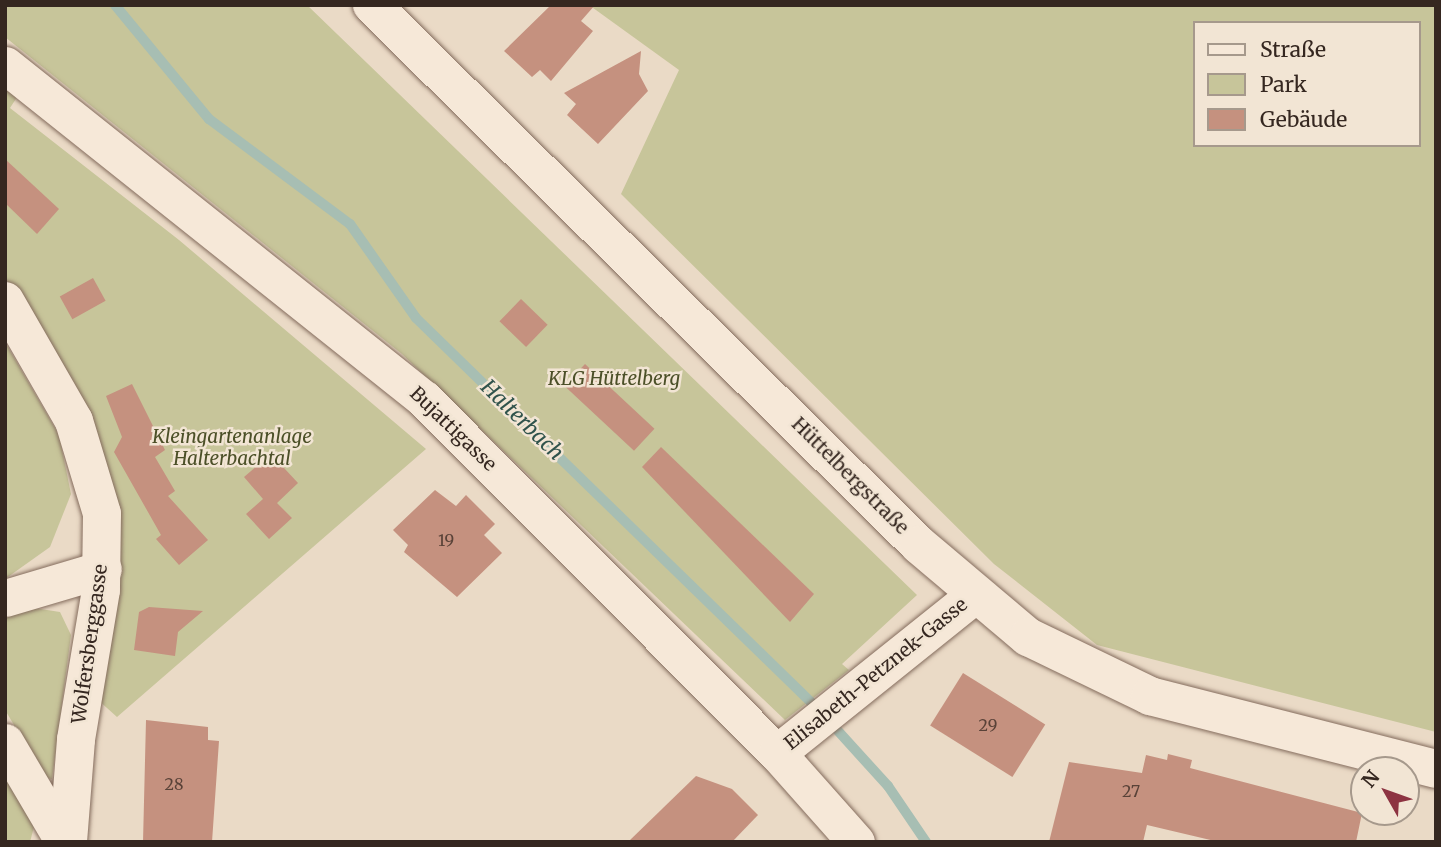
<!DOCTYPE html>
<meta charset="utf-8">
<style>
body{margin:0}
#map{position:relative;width:1441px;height:847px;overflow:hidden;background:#eadac6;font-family:Merriweather,serif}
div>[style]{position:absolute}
.green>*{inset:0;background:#c7c59a}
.stream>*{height:10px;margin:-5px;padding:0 5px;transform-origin:5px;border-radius:5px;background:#a7beb3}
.building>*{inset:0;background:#c5917f;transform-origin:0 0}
.roads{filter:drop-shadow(0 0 2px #846c5d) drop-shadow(0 0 2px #846c5d)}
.minor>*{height:37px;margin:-18.5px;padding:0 18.5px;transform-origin:18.5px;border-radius:18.5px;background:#f6e8d8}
.tertiary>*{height:38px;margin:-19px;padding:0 19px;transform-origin:19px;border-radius:19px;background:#f6e8d8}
.secondary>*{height:38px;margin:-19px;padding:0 19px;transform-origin:19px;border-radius:19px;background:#f6e8d8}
span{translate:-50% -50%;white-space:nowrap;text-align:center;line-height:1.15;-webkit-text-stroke:5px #f2e5d4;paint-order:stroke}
.number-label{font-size:16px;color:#594238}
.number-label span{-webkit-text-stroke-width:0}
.park-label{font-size:19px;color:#4c5028;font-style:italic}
.street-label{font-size:19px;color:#352720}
.water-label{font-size:21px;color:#30534c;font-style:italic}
.frame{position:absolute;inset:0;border:7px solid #352720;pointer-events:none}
.legend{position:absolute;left:1193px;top:21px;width:228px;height:126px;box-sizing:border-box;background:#f2e5d4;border:2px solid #a6998c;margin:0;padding:9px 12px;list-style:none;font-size:21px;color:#352720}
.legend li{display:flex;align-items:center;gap:14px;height:35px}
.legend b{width:35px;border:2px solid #a6998c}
.north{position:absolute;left:1350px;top:756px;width:70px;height:70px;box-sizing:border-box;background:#f2e5d4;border:2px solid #a6998c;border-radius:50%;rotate:310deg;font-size:19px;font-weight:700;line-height:28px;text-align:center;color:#352720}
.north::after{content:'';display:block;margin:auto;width:24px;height:32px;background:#8d3341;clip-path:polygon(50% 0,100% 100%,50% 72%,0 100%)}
</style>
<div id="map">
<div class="green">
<div style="clip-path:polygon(5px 5px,307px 5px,917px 595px,842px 664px,849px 670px,785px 720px,402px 354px,5px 37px)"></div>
<div style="clip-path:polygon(evenodd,589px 5px,1436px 5px,1436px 732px,1097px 645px,994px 564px,621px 194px,679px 70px,589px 5px,1194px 23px,1418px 23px,1418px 145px,1194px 145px,1194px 23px)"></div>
<div style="clip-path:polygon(5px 83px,19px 94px,10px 108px,179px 240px,426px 449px,117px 717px,97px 699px,100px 444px,5px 277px)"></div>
<div style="clip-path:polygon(5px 342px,59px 435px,71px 494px,50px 547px,5px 579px)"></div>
<div style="clip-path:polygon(34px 608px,60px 612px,71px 635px,52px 779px,46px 778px,5px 710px,5px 616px)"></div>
<div style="clip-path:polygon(5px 774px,35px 823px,30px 842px,5px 842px)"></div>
</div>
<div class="stream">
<div style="left:115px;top:5px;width:148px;rotate:50.5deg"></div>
<div style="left:209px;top:119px;width:176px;rotate:36.7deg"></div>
<div style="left:350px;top:224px;width:115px;rotate:54.9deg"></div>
<div style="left:416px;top:318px;width:562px;rotate:44.21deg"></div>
<div style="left:829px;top:721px;width:88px;rotate:47.8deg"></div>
<div style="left:888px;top:786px;width:68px;rotate:55.8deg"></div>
</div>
<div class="building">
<div style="clip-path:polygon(551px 5px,595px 5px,581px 21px,593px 31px,551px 81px,540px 70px,532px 77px,504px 51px)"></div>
<div style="clip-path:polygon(641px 51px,639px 74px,648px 91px,598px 144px,567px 115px,576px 104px,564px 93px)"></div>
<div style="clip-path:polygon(5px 159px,59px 209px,37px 234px,5px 203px)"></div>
<div style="left:93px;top:278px;width:26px;height:38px;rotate:61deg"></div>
<div style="left:521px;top:299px;width:37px;height:31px;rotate:44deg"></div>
<div style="left:585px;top:364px;width:95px;height:30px;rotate:43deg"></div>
<div style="clip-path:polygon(132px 384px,165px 450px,155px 457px,175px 491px,168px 496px,208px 540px,179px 565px,156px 539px,161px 535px,114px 452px,122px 437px,106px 396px)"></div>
<div style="clip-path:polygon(661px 447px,814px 594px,790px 622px,642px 467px)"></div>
<div style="clip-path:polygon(271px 454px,298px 483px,277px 503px,292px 518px,269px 539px,246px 514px,263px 499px,244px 477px)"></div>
<div style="clip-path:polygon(435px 490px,456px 506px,466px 495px,495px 524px,484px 535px,502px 553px,457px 597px,404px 552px,408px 545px,393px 530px)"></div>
<div style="clip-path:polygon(149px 607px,203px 611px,178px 632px,175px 656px,134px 650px,139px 612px)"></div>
<div style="left:963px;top:673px;width:97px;height:62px;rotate:32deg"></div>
<div style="clip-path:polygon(146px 720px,208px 727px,208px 740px,219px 741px,212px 842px,143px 842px)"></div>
<div style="clip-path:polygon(1168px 754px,1192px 760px,1190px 768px,1362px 813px,1356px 842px,1219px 842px,1147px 825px,1143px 842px,1049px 842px,1069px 762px,1142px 773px,1146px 755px,1167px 760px)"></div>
<div style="clip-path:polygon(696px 776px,732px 789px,758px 815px,732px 842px,628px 842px)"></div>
</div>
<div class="roads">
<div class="minor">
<div style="left:5px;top:65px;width:536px;rotate:38.56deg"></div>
<div style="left:424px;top:399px;width:500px;rotate:45.1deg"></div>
<div style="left:777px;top:753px;width:119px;rotate:48.4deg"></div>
<div style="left:5px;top:598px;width:102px;rotate:-16.5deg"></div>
<div style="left:5px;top:742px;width:116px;rotate:59.5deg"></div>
<div style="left:777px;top:753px;width:253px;rotate:-38.7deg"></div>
</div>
<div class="tertiary">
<div style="left:5px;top:301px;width:138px;rotate:60.1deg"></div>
<div style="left:74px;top:421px;width:97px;rotate:73.2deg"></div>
<div style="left:102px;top:514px;width:76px;rotate:90.8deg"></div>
<div style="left:101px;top:590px;width:152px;rotate:99.5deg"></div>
<div style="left:76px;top:740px;width:102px;rotate:94.5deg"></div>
</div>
<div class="secondary">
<div style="left:372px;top:5px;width:769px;rotate:44.63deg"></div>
<div style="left:919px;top:545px;width:143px;rotate:40.2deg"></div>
<div style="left:1028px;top:637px;width:136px;rotate:25.8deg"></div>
<div style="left:1150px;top:696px;width:295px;rotate:14.3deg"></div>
</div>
</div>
<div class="number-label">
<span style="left:446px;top:540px">19</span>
<span style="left:988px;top:725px">29</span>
<span style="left:174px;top:784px">28</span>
<span style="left:1131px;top:791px">27</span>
</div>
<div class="park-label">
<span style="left:614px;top:379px">KLG Hüttelberg</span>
<span style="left:232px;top:448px">Kleingartenanlage<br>Halterbachtal</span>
</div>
<div class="street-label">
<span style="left:453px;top:429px;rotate:44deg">Bujattigasse</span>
<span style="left:850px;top:476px;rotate:45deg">Hüttelbergstraße</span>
<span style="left:90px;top:644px;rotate:-82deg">Wolfersberggasse</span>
<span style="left:876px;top:674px;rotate:-39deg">Elisabeth-Petznek-Gasse</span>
</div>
<div class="water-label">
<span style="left:522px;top:420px;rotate:44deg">Halterbach</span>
</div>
<div class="frame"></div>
<ul class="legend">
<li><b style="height:9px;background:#f6e8d8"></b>Straße</li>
<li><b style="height:19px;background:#c7c59a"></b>Park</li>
<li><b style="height:19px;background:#c5917f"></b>Gebäude</li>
</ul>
<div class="north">N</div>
</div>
